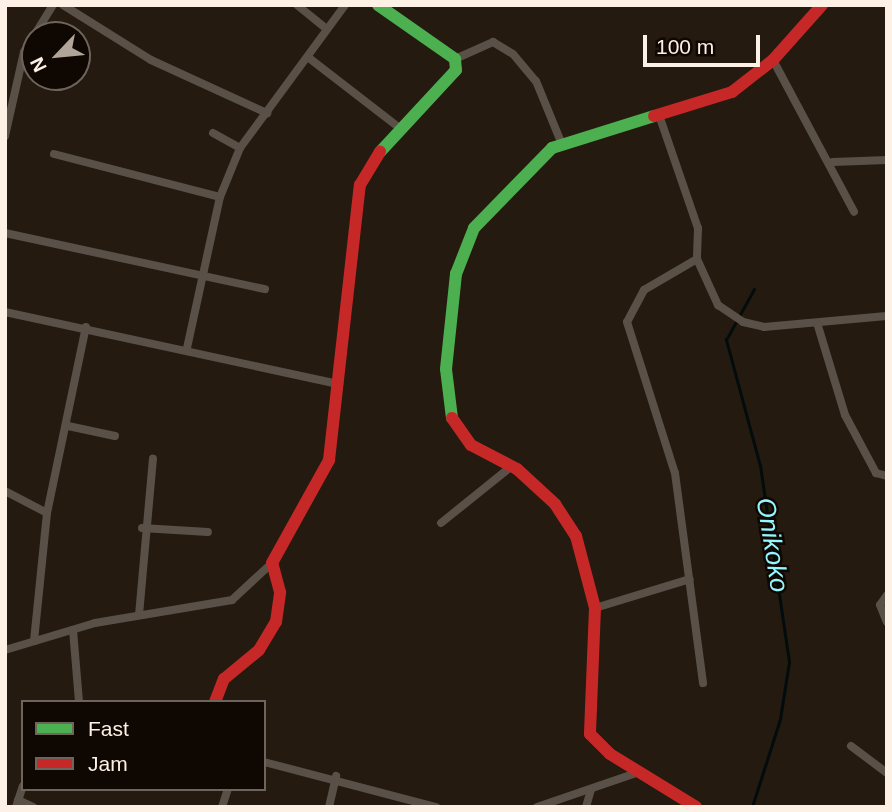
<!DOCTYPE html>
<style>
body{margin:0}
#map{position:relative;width:892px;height:812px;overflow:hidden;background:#241a0f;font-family:Arial,sans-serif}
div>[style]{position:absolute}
.stream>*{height:2.5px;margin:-1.25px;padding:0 1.25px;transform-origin:1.25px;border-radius:1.25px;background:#030c0d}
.street>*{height:8px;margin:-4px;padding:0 4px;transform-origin:4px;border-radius:4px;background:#595048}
.fast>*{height:12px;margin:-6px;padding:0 6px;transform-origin:6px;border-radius:6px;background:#4caf50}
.jam>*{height:12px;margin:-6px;padding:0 6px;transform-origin:6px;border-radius:6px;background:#c62828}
span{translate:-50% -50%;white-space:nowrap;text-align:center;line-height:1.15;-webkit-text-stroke:5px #0f0702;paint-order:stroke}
.water-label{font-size:26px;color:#94f7ff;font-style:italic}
.frame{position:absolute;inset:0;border:7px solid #fdf0e4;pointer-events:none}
.legend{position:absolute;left:21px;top:700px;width:245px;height:91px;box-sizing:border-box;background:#0f0702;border:2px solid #6e645c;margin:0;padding:9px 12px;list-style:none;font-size:21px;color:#fdf0e4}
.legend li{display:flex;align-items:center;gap:14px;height:35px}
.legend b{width:35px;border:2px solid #6e645c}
.north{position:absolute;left:21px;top:21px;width:70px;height:70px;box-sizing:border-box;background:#0f0702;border:2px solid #6e645c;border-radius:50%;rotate:244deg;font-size:19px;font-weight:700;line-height:28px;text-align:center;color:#fdf0e4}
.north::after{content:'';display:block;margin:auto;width:24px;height:32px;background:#b1a599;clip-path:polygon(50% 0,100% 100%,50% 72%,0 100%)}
.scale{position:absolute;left:643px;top:35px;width:117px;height:32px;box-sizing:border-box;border:4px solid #fdf0e4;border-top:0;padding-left:9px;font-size:21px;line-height:24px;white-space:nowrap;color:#fdf0e4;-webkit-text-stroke:5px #0f0702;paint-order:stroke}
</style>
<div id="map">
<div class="stream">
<div style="left:752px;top:807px;width:92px;rotate:-72.3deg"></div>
<div style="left:780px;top:719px;width:58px;rotate:-81deg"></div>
<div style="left:789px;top:662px;width:198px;rotate:-98.4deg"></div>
<div style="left:760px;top:466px;width:131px;rotate:-105.1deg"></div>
<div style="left:726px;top:340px;width:58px;rotate:-61.2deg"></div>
</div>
<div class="street">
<div style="left:63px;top:5px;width:104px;rotate:32deg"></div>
<div style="left:151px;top:60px;width:128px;rotate:24.6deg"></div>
<div style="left:297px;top:5px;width:38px;rotate:39deg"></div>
<div style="left:309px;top:58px;width:116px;rotate:37.7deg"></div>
<div style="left:455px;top:59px;width:42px;rotate:-24.1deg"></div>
<div style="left:493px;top:42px;width:23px;rotate:31deg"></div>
<div style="left:513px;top:54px;width:35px;rotate:50deg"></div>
<div style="left:536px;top:81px;width:66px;rotate:67.7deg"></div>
<div style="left:773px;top:60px;width:172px;rotate:61.9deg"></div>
<div style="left:659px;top:115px;width:120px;rotate:71deg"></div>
<div style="left:698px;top:228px;width:31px;rotate:92deg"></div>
<div style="left:697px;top:259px;width:51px;rotate:65.5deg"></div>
<div style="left:718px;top:305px;width:30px;rotate:34deg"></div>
<div style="left:743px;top:322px;width:22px;rotate:13deg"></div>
<div style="left:764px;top:327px;width:123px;rotate:-5.1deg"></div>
<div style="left:213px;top:133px;width:31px;rotate:29deg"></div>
<div style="left:5px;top:136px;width:86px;rotate:-77.3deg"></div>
<div style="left:24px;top:52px;width:55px;rotate:-58.3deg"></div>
<div style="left:54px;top:154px;width:171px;rotate:14.5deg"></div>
<div style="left:833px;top:162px;width:54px;rotate:-2.1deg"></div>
<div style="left:5px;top:233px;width:266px;rotate:12.2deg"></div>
<div style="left:697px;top:259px;width:61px;rotate:149.7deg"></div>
<div style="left:644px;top:290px;width:36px;rotate:118deg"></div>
<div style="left:627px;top:322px;width:158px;rotate:72.4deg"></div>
<div style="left:675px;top:473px;width:212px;rotate:82.4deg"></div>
<div style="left:5px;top:312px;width:342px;rotate:12.2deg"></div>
<div style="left:818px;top:326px;width:93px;rotate:73.1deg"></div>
<div style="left:845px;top:415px;width:66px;rotate:61.9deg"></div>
<div style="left:876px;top:473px;width:11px;rotate:15deg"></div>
<div style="left:187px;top:348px;width:155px;rotate:-77.7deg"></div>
<div style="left:220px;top:197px;width:53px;rotate:-67.8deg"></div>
<div style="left:240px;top:148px;width:177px;rotate:-53.7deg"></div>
<div style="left:68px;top:426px;width:48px;rotate:12deg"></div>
<div style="left:5px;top:491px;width:47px;rotate:27.6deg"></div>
<div style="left:441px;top:523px;width:91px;rotate:-38.8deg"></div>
<div style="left:142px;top:528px;width:66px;rotate:3.5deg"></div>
<div style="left:887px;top:595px;width:12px;rotate:125deg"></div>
<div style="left:880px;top:605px;width:18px;rotate:68deg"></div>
<div style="left:595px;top:608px;width:99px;rotate:-17deg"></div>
<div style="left:139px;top:615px;width:157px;rotate:-84.9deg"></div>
<div style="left:73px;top:630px;width:72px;rotate:85.2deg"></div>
<div style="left:34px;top:641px;width:129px;rotate:-84.2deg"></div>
<div style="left:47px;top:513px;width:190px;rotate:-78.2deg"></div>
<div style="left:5px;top:650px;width:94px;rotate:-16.7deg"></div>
<div style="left:95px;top:623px;width:139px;rotate:-9.5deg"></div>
<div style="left:232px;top:600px;width:54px;rotate:-42.8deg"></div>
<div style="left:851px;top:746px;width:45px;rotate:36.9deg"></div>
<div style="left:264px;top:762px;width:178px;rotate:14.7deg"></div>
<div style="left:18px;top:800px;width:17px;rotate:25deg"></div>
<div style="left:16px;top:807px;width:22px;rotate:-72deg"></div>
<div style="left:222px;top:807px;width:19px;rotate:-72deg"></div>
<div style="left:329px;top:807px;width:32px;rotate:-77deg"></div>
<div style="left:537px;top:807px;width:108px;rotate:-18.9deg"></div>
<div style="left:586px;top:807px;width:18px;rotate:-74deg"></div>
</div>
<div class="fast">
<div style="left:378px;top:5px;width:94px;rotate:35deg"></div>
<div style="left:455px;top:59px;width:11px;rotate:85deg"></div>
<div style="left:456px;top:70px;width:112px;rotate:132.8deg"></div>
<div style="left:452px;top:418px;width:49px;rotate:-97deg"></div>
<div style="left:446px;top:369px;width:96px;rotate:-84deg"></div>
<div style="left:456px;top:274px;width:49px;rotate:-68.6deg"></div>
<div style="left:474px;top:228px;width:112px;rotate:-45.7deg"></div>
<div style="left:552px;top:148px;width:107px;rotate:-17.4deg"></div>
</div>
<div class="jam">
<div style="left:654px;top:116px;width:82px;rotate:-17.1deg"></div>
<div style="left:732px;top:92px;width:52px;rotate:-38deg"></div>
<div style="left:773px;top:60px;width:74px;rotate:-48.3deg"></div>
<div style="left:452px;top:418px;width:33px;rotate:55deg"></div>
<div style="left:471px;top:445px;width:52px;rotate:27.6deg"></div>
<div style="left:517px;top:469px;width:52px;rotate:42.6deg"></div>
<div style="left:555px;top:504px;width:38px;rotate:57deg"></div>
<div style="left:576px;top:536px;width:74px;rotate:75.2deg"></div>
<div style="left:595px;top:608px;width:126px;rotate:92.3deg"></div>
<div style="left:590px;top:734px;width:28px;rotate:45deg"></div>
<div style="left:610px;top:754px;width:101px;rotate:31.6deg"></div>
<div style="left:215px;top:702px;width:25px;rotate:-69deg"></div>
<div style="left:224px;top:679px;width:45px;rotate:-39.6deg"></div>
<div style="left:259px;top:650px;width:33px;rotate:-59deg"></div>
<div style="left:276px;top:622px;width:30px;rotate:-82deg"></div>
<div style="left:280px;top:592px;width:30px;rotate:-105deg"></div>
<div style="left:272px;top:563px;width:118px;rotate:-61deg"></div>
<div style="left:329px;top:460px;width:277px;rotate:-83.6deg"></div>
<div style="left:360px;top:185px;width:39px;rotate:-59deg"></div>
</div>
<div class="water-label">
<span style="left:772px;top:545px;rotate:81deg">Onikoko</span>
</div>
<div class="frame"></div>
<ul class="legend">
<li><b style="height:9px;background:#4caf50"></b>Fast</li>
<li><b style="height:9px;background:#c62828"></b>Jam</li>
</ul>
<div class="north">N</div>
<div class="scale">100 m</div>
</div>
